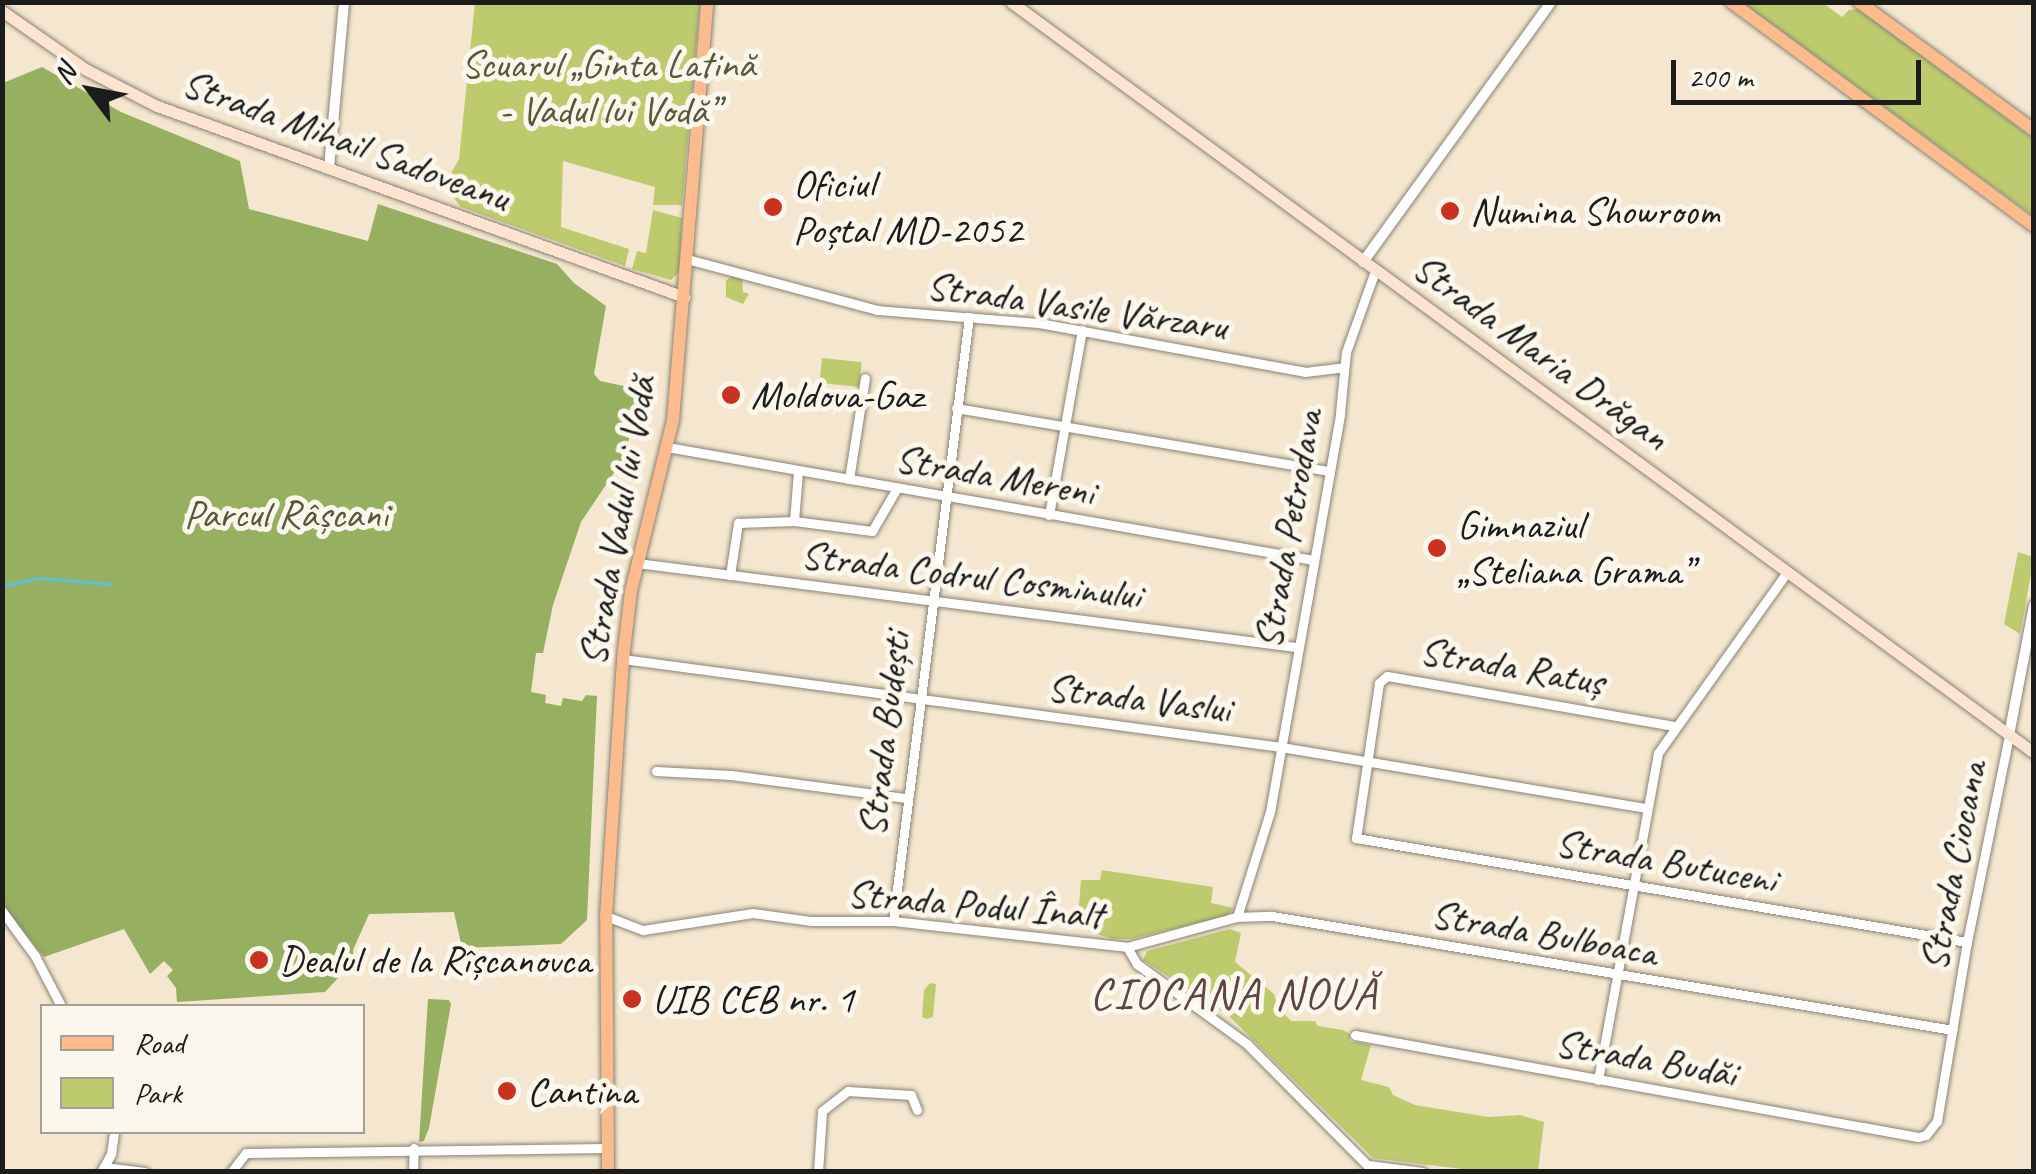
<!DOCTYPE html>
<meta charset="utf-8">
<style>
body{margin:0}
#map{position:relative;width:2036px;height:1174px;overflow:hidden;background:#f5e7cf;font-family:Caveat,sans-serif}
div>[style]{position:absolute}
.green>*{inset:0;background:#bdcb6e;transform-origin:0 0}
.forest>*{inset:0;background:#96af61}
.stream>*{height:2.5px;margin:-1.25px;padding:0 1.25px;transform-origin:1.25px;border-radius:1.25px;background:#59c3d4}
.roads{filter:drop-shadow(0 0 2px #888276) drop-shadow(0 0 2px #888276)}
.minor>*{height:9px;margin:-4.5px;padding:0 4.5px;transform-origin:4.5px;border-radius:4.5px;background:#fff}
.tertiary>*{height:10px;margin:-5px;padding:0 5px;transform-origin:5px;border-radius:5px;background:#fff}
.secondary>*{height:11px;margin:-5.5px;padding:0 5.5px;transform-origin:5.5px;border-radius:5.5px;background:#fde4d1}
.primary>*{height:12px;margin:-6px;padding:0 6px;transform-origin:6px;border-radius:6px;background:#fbbb8c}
.dots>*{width:28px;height:28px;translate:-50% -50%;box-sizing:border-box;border:5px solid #fbf7ec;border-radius:50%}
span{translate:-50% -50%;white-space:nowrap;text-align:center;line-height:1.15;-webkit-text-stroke:10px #fbf7ec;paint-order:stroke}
.park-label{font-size:40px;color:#545939}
.street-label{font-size:40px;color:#1c1c1c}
.poi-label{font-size:40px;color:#1c1c1c}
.left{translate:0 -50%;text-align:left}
.quarter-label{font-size:45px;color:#5e4543;letter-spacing:2.5px}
.frame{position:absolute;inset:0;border:5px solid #1c1c1c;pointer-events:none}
.legend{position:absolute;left:40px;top:1004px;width:325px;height:130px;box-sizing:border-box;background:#fbf7ec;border:2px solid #a29f99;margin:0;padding:12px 18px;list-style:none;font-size:30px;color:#1c1c1c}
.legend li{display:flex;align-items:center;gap:20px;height:50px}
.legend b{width:50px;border:2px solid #a29f99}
.north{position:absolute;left:40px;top:40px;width:100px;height:100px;-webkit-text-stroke:8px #fbf7ec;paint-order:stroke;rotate:302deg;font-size:28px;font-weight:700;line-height:40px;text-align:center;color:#1c1c1c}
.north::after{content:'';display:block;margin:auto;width:35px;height:45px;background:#1c1c1c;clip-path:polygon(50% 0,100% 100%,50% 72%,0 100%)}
.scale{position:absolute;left:1671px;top:60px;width:250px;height:45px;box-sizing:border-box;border:5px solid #1c1c1c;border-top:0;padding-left:12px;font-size:30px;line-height:35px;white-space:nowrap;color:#1c1c1c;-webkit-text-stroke:8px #fbf7ec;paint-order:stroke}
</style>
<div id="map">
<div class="green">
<div style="clip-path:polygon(475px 2px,700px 3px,682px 205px,653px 205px,655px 187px,563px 161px,561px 227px,629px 249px,625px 266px,461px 207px,444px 186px,459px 159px)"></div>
<div style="clip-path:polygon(1743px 3px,1823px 3px,1842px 17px,1849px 10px,1858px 9px,2033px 138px,2033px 216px)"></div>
<div style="clip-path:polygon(653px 210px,682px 218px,679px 272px,671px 280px,632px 269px,637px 251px,646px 253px)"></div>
<div style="clip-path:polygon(733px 275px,742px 277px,743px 292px,749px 294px,743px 304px,726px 297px,726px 281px)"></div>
<div style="left:822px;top:358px;width:40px;height:25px;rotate:6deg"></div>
<div style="clip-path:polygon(2018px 552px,2034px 557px,2020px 634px,2004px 624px)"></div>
<div style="clip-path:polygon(1102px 870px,1213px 887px,1211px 903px,1234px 908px,1226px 916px,1131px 939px,1113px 939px,1090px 932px,1078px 918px,1081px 880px,1100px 880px)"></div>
<div style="clip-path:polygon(1230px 929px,1241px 933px,1235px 962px,1274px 994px,1278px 1007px,1291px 1021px,1315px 1021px,1318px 1026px,1343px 1030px,1350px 1034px,1350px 1041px,1371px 1045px,1361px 1080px,1389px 1087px,1393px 1095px,1415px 1105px,1488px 1117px,1520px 1115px,1544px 1122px,1538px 1171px,1478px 1171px,1373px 1158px,1229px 1016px,1143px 960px,1147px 951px)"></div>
<div style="clip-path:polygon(936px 984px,933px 1017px,926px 1019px,922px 1017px,924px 990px,930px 983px)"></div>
</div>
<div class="forest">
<div style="clip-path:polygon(42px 67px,121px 112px,240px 161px,249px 209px,368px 241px,378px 204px,557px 264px,574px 283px,606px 306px,594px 374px,600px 381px,638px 389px,626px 455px,581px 522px,553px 605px,543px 653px,536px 653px,531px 692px,546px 695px,545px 703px,561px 706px,563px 698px,582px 701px,586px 695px,597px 696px,587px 920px,561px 944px,462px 948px,454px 912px,369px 914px,353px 950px,354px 961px,325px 992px,177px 1002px,176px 988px,167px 976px,173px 970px,164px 961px,150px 974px,124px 929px,44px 957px,3px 906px,3px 83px)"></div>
<div style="clip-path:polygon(428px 999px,449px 1000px,451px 1004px,429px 1128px,424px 1141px,419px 1142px)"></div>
</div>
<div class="stream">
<div style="left:2px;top:586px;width:40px;rotate:-12deg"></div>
<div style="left:41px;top:578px;width:70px;rotate:4.9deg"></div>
</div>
<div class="roads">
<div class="minor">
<div style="left:687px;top:259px;width:197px;rotate:15deg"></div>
<div style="left:877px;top:310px;width:163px;rotate:4.6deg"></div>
<div style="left:1039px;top:323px;width:270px;rotate:10.4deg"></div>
<div style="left:1305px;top:372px;width:39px;rotate:-7deg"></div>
<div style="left:956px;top:408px;width:377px;rotate:9.6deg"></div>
<div style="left:667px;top:447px;width:656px;rotate:9.92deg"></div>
<div style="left:849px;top:479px;width:102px;rotate:-81deg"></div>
<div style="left:1049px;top:515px;width:188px;rotate:-79.9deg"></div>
<div style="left:794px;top:521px;width:79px;rotate:7.3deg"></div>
<div style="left:872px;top:531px;width:50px;rotate:-59.8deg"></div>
<div style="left:637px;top:563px;width:664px;rotate:7.26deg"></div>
<div style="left:730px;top:575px;width:53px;rotate:-81.3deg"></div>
<div style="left:738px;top:523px;width:56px;rotate:-2deg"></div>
<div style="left:794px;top:521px;width:50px;rotate:-85.4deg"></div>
<div style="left:623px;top:659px;width:664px;rotate:7.62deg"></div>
<div style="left:1281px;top:747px;width:369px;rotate:9.5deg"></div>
<div style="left:1674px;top:726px;width:291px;rotate:-170.1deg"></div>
<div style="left:1387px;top:676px;width:11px;rotate:139deg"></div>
<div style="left:1379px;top:683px;width:157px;rotate:98.4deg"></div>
<div style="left:1356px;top:838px;width:620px;rotate:9.66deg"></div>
<div style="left:656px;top:771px;width:75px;rotate:3.1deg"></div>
<div style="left:731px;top:775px;width:177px;rotate:7.5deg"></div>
<div style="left:2px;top:911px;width:56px;rotate:53.7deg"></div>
<div style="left:35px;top:956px;width:56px;rotate:62.5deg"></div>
<div style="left:606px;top:916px;width:40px;rotate:21deg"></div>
<div style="left:643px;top:930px;width:111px;rotate:-8.8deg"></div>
<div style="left:753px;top:913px;width:59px;rotate:7.9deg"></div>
<div style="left:811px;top:921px;width:82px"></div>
<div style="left:893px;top:921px;width:235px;rotate:6.3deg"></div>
<div style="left:1127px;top:947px;width:114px;rotate:-15.3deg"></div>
<div style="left:1237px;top:917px;width:35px;rotate:-2deg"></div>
<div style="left:1272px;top:916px;width:690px;rotate:9.5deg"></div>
<div style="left:1237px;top:917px;width:110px;rotate:-72.6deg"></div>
<div style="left:1270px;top:812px;width:405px;rotate:-80deg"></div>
<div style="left:1340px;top:413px;width:61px;rotate:-84.4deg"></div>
<div style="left:1346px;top:352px;width:86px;rotate:-70.3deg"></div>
<div style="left:893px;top:921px;width:609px;rotate:-82.83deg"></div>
<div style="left:1127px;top:947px;width:20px;rotate:60deg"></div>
<div style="left:1137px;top:964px;width:136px;rotate:36deg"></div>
<div style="left:1247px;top:1044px;width:180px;rotate:45.2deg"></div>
<div style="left:1355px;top:1035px;width:572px;rotate:10.27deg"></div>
<div style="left:1918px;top:1137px;width:8px;rotate:-14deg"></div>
<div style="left:1926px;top:1135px;width:18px;rotate:-52deg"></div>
<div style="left:1937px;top:1121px;width:181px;rotate:-80.5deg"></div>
<div style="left:1967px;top:942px;width:211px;rotate:-78.5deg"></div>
<div style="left:1598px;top:1080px;width:332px;rotate:-79.6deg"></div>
<div style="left:1658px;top:753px;width:222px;rotate:-54.5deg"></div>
<div style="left:1368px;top:1165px;width:55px;rotate:7.3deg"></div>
<div style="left:104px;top:1167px;width:41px;rotate:7deg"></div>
<div style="left:101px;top:1172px;width:21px;rotate:-61deg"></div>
<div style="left:111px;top:1154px;width:22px;rotate:-82deg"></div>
<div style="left:231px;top:1172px;width:24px;rotate:-52deg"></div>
<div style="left:246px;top:1153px;width:361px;rotate:-0.8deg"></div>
<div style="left:413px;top:1172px;width:24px;rotate:-88deg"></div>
<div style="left:818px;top:1172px;width:61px;rotate:-86.2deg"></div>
<div style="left:822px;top:1111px;width:33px;rotate:-38deg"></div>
<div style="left:848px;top:1091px;width:63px;rotate:3.6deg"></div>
<div style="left:911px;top:1095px;width:16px;rotate:68deg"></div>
</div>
<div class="tertiary">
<div style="left:329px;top:168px;width:167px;rotate:-84.8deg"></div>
<div style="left:1363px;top:262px;width:321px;rotate:-54.1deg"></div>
<div style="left:2009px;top:735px;width:132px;rotate:-79.1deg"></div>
</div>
<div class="secondary">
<div style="left:1011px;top:2px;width:1269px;rotate:36.28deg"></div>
<div style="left:2px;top:11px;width:101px;rotate:34.9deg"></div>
<div style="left:85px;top:69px;width:81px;rotate:27.2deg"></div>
<div style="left:157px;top:106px;width:561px;rotate:19.92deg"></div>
</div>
<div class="primary">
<div style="left:1731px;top:2px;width:377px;rotate:36.5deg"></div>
<div style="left:1859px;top:2px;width:217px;rotate:36.2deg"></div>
<div style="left:608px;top:1172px;width:256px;rotate:-90.4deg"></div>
<div style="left:606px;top:916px;width:258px;rotate:-86.2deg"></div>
<div style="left:623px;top:659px;width:68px;rotate:-83.3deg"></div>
<div style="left:631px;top:591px;width:176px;rotate:-76.2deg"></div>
<div style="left:673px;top:420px;width:419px;rotate:-85.3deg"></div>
</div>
</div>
<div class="dots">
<div style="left:773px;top:207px;background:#c8321e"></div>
<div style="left:1450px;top:211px;background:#c8321e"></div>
<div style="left:731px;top:395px;background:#c8321e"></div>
<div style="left:1437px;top:548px;background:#c8321e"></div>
<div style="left:259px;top:960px;background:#c8321e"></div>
<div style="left:632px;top:999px;background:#c8321e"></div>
<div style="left:507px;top:1091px;background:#c8321e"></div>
</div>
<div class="park-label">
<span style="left:608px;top:87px">Scuarul „Ginta Latină<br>- Vadul lui Vodă”</span>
<span style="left:286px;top:514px">Parcul Râșcani</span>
</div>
<div class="street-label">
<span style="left:346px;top:140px;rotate:20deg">Strada Mihail Sadoveanu</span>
<span style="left:1077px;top:306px;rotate:8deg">Strada Vasile Vărzaru</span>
<span style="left:1541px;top:352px;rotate:36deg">Strada Maria Drăgan</span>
<span style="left:995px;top:475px;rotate:10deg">Strada Mereni</span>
<span style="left:617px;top:521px;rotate:-80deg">Strada Vadul lui Vodă</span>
<span style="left:1288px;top:529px;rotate:-80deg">Strada Petrodava</span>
<span style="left:971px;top:575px;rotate:7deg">Strada Codrul Cosminului</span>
<span style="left:1512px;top:666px;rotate:10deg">Strada Ratuș</span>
<span style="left:1139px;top:698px;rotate:7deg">Strada Vaslui</span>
<span style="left:884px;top:734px;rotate:-83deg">Strada Budești</span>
<span style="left:1666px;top:861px;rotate:10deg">Strada Butuceni</span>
<span style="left:1953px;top:866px;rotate:-79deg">Strada Ciocana</span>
<span style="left:975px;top:904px;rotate:5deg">Strada Podul Înalt</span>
<span style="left:1544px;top:933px;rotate:10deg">Strada Bulboaca</span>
<span style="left:1646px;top:1058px;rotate:10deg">Strada Budăi</span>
</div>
<div class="poi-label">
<span class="left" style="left:793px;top:207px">Oficiul<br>Poștal MD-2052</span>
<span class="left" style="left:1470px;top:211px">Numina Showroom</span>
<span class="left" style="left:751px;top:395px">Moldova-Gaz</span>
<span class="left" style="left:1457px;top:548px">Gimnaziul<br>„Steliana Grama”</span>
<span class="left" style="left:279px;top:960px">Dealul de la Rîșcanovca</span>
<span class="left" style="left:652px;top:999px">UIB CEB nr. 1</span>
<span class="left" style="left:527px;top:1091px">Cantina</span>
</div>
<div class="quarter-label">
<span style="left:1234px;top:994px">CIOCANA NOUĂ</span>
</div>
<div class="frame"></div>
<ul class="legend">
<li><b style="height:12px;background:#fbbb8c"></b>Road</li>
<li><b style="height:28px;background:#bdcb6e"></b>Park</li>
</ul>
<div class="north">N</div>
<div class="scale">200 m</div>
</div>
